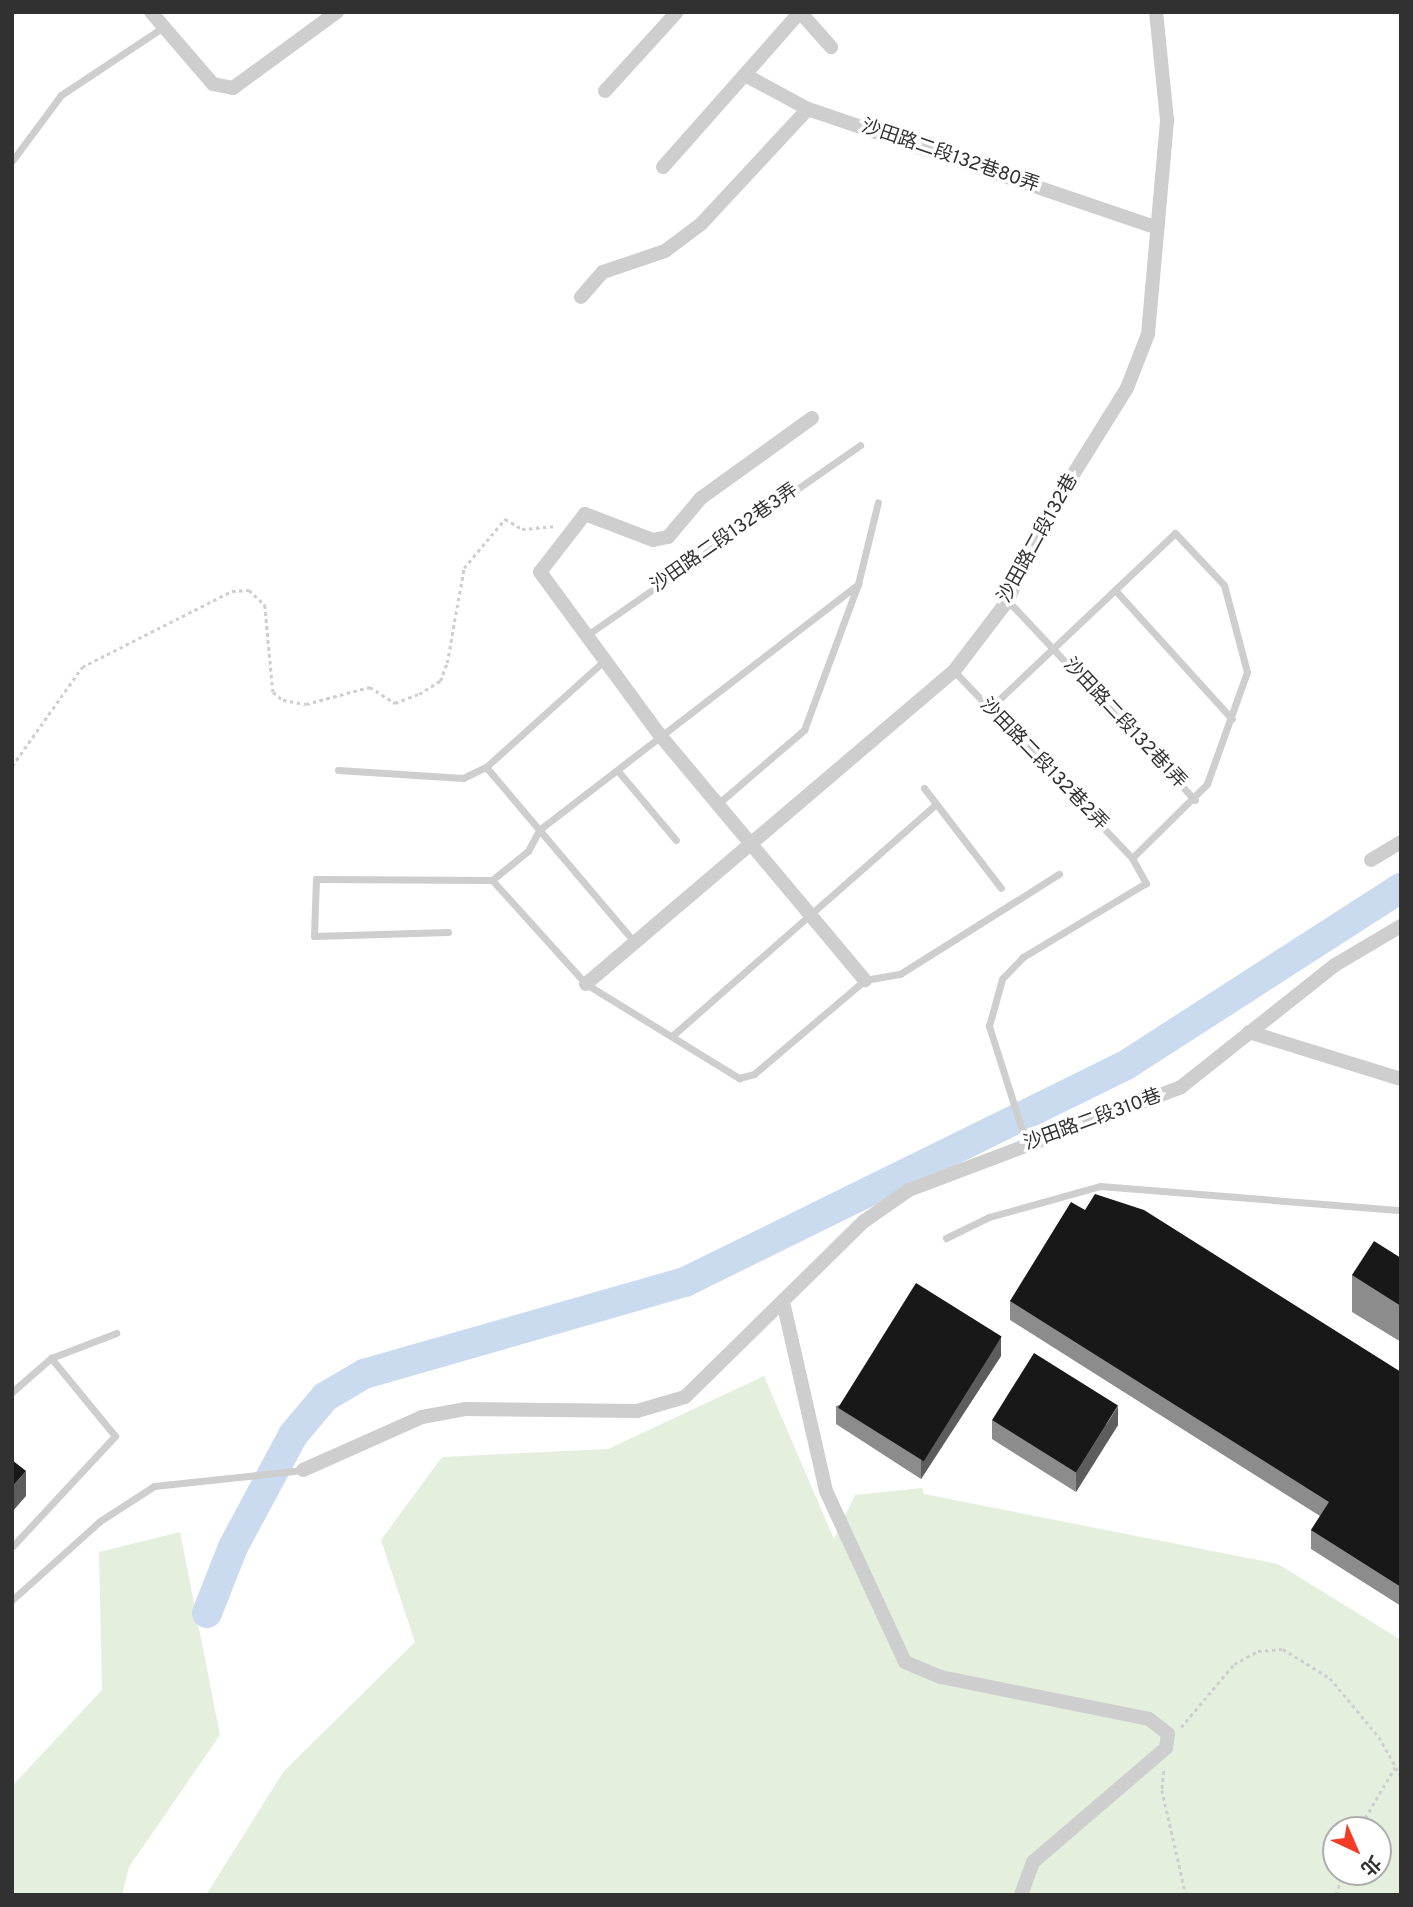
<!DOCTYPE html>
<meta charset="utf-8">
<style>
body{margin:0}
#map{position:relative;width:1413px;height:1907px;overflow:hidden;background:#fff;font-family:Overpass,"Noto Sans TC",sans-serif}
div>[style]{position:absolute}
.green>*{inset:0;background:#e4efde}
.river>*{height:30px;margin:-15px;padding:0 15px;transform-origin:15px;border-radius:15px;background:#cadbef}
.path>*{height:2.5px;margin-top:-1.25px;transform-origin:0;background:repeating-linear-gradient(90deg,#cecece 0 3.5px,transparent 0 7px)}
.lane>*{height:7px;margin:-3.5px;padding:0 3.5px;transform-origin:3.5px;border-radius:3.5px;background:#cecece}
.street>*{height:14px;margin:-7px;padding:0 7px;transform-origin:7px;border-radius:7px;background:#cecece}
.wall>*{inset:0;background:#8c8c8c}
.shaded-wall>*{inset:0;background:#5d5d5d}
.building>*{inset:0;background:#181818;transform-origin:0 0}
span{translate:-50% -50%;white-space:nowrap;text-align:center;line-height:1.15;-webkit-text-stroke:7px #fff;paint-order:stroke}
.street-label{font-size:19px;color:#313131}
.frame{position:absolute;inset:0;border:14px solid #313131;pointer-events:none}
.north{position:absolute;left:1322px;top:1816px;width:70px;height:70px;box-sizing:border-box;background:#fff;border:2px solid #adadad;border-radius:50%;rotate:136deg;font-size:19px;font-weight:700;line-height:28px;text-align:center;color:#313131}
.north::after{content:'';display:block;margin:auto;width:24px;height:32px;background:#f33b28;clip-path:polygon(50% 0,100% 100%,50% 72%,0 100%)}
</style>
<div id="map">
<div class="green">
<div style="clip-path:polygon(evenodd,764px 1376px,834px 1539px,855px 1495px,922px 1488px,924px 1494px,1278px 1564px,1401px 1640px,1401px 1895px,206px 1895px,284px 1771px,415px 1642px,381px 1540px,442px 1457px,608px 1449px,764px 1376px,1336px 1830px,1378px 1830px,1378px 1872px,1336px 1872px,1336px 1830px)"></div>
<div style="clip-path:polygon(180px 1532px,220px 1735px,129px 1867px,122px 1895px,12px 1895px,12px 1786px,102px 1690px,99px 1552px)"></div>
</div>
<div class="river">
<div style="left:207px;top:1613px;width:71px;rotate:-68.5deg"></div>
<div style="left:233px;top:1547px;width:127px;rotate:-61.8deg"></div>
<div style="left:293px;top:1435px;width:50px;rotate:-49.9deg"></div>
<div style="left:325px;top:1397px;width:45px;rotate:-30.5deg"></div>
<div style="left:364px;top:1374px;width:334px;rotate:-16deg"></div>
<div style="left:685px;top:1282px;width:491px;rotate:-26.2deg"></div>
<div style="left:1126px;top:1065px;width:327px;rotate:-32.8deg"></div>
</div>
<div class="path">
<div style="left:12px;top:766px;width:121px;rotate:-54.7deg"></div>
<div style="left:82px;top:667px;width:168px;rotate:-26.9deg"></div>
<div style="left:232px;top:591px;width:17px;rotate:-3deg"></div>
<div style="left:249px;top:590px;width:22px;rotate:43deg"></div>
<div style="left:265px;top:605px;width:87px;rotate:84.7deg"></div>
<div style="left:273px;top:692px;width:13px;rotate:39deg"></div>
<div style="left:283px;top:700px;width:23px;rotate:10deg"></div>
<div style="left:306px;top:704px;width:66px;rotate:-14.9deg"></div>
<div style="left:370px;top:687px;width:30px;rotate:33deg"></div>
<div style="left:395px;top:703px;width:26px;rotate:-21deg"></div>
<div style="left:419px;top:694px;width:25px;rotate:-32deg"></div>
<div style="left:440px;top:681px;width:19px;rotate:-69deg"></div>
<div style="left:447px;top:663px;width:97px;rotate:-79.9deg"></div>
<div style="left:464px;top:568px;width:64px;rotate:-50.1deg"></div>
<div style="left:505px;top:519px;width:20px;rotate:30deg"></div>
<div style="left:522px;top:529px;width:34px;rotate:-5deg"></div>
<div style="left:1181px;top:1727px;width:82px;rotate:-49.9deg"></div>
<div style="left:1234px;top:1664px;width:27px;rotate:-28deg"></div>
<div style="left:1258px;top:1651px;width:25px;rotate:-5deg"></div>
<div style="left:1283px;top:1649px;width:55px;rotate:31.7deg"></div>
<div style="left:1330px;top:1678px;width:77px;rotate:50.3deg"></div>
<div style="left:1379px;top:1737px;width:45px;rotate:60.6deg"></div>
<div style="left:1164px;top:1771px;width:19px;rotate:96deg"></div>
<div style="left:1162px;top:1790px;width:108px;rotate:77.1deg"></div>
<div style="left:1358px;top:1830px;width:73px;rotate:-59.6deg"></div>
<div style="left:1336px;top:1895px;width:24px;rotate:-73deg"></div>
</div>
<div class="lane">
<div style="left:12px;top:161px;width:82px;rotate:-53.4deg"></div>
<div style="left:61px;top:95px;width:125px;rotate:-33.6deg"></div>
<div style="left:1115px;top:590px;width:174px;rotate:47.8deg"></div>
<div style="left:1008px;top:601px;width:273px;rotate:46.8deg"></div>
<div style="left:590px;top:633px;width:329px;rotate:-34.8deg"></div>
<div style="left:954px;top:671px;width:258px;rotate:46.4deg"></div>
<div style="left:1132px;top:858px;width:29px;rotate:61deg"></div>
<div style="left:1146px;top:883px;width:144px;rotate:149deg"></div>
<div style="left:1023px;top:957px;width:30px;rotate:134deg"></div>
<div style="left:1002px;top:979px;width:49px;rotate:105.5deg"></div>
<div style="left:989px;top:1026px;width:126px;rotate:72.4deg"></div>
<div style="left:989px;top:709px;width:256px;rotate:-43.4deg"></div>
<div style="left:1175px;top:533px;width:71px;rotate:46.7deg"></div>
<div style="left:1224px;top:585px;width:90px;rotate:75.2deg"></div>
<div style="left:1247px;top:672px;width:119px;rotate:109.7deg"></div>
<div style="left:1207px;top:784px;width:105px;rotate:135.4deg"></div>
<div style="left:486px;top:767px;width:231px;rotate:49.7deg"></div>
<div style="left:338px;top:770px;width:125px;rotate:3.7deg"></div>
<div style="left:463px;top:778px;width:25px;rotate:-26deg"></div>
<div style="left:486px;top:767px;width:161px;rotate:-42deg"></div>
<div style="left:618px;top:771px;width:90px;rotate:50deg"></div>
<div style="left:924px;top:788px;width:126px;rotate:52.4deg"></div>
<div style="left:720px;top:802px;width:111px;rotate:-40.6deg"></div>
<div style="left:804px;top:730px;width:156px;rotate:-69.7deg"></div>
<div style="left:858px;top:584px;width:84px;rotate:-76.3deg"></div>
<div style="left:492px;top:880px;width:46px;rotate:-38.9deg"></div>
<div style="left:528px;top:851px;width:24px;rotate:-62deg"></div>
<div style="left:539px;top:830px;width:403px;rotate:-37.6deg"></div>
<div style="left:448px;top:932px;width:134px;rotate:178.3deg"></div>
<div style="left:314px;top:936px;width:57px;rotate:-88deg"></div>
<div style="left:316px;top:879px;width:176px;rotate:0.3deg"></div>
<div style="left:492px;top:880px;width:140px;rotate:47.9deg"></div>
<div style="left:586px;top:984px;width:180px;rotate:31.6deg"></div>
<div style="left:739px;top:1078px;width:16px;rotate:-15deg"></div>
<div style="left:754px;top:1074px;width:145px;rotate:-40.3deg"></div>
<div style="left:865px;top:980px;width:36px;rotate:-10deg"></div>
<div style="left:900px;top:974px;width:188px;rotate:-32.2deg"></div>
<div style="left:672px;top:1036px;width:351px;rotate:-41.3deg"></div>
<div style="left:946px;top:1238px;width:48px;rotate:-26deg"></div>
<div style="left:989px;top:1217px;width:115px;rotate:-15.6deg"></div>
<div style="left:1100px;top:1186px;width:302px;rotate:4.6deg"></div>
<div style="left:51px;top:1358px;width:70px;rotate:-21deg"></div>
<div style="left:12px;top:1392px;width:52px;rotate:-41.1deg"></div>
<div style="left:51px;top:1358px;width:101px;rotate:50.6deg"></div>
<div style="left:115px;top:1436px;width:151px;rotate:132.9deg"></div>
<div style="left:12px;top:1600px;width:118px;rotate:-41.9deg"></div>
<div style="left:100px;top:1521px;width:64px;rotate:-32.9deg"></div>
<div style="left:154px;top:1486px;width:150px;rotate:-6.1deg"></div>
</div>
<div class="street">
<div style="left:151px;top:12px;width:95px;rotate:49.3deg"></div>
<div style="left:213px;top:84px;width:20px;rotate:11deg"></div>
<div style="left:233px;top:88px;width:129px;rotate:-36.2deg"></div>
<div style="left:747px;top:76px;width:69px;rotate:28.4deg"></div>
<div style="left:808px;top:109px;width:369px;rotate:18.8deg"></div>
<div style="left:605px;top:91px;width:107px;rotate:-47.7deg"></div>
<div style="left:663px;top:167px;width:207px;rotate:-48.5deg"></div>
<div style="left:800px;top:12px;width:47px;rotate:48.5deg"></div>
<div style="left:581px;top:297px;width:33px;rotate:-49deg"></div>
<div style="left:603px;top:272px;width:65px;rotate:-18.7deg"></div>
<div style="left:665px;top:251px;width:45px;rotate:-36.9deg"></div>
<div style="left:701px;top:224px;width:157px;rotate:-47.1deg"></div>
<div style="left:812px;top:418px;width:137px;rotate:144.2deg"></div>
<div style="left:701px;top:498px;width:51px;rotate:130.2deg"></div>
<div style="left:668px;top:537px;width:15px;rotate:169deg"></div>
<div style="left:653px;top:540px;width:73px;rotate:-159.1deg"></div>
<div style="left:585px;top:514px;width:73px;rotate:127.8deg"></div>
<div style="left:540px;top:572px;width:201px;rotate:53.7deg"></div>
<div style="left:659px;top:734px;width:321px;rotate:50.1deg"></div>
<div style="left:1371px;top:860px;width:35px;rotate:-31deg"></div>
<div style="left:586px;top:984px;width:483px;rotate:-40.4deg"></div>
<div style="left:954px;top:671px;width:89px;rotate:-52.7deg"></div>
<div style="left:1008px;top:600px;width:75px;rotate:-66.5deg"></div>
<div style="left:1038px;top:531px;width:168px;rotate:-58.1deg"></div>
<div style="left:1127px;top:388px;width:58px;rotate:-68.7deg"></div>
<div style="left:1148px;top:334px;width:215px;rotate:-84.9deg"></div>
<div style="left:1167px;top:120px;width:109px;rotate:-95.8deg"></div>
<div style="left:1249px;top:1032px;width:159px;rotate:17.2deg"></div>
<div style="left:784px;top:1306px;width:190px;rotate:77.2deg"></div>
<div style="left:826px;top:1491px;width:188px;rotate:65.2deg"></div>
<div style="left:905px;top:1662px;width:39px;rotate:23deg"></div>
<div style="left:941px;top:1677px;width:212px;rotate:11.4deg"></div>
<div style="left:1149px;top:1719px;width:24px;rotate:38deg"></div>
<div style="left:1168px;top:1734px;width:14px;rotate:98deg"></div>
<div style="left:1166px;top:1748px;width:175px;rotate:139.4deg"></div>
<div style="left:1033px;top:1862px;width:35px;rotate:110deg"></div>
<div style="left:303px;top:1470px;width:130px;rotate:-24deg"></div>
<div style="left:422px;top:1417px;width:45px;rotate:-10.3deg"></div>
<div style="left:466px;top:1409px;width:171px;rotate:0.7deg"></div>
<div style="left:637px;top:1411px;width:50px;rotate:-16.3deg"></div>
<div style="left:685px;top:1397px;width:250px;rotate:-44.5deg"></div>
<div style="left:863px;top:1222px;width:56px;rotate:-34.8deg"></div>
<div style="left:909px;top:1190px;width:291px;rotate:-20.7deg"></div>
<div style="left:1181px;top:1087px;width:196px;rotate:-38.4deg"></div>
<div style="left:1335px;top:965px;width:77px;rotate:-30.6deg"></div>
</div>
<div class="wall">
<div style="clip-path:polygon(1085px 1210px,1401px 1372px,1401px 1606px,1311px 1549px,1311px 1530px,1320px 1516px,1010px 1320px,1010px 1301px)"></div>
<div style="clip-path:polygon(1401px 1258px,1401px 1342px,1352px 1312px,1352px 1275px)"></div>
<div style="clip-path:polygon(1001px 1356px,921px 1479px,836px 1424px,836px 1406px)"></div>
<div style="clip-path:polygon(992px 1420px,1118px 1425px,1076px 1492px,992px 1439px)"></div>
</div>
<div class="shaded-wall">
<div style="clip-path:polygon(1001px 1337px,1001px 1356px,921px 1479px,921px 1460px)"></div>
<div style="clip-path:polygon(1118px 1406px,1118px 1425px,1076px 1492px,1076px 1473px)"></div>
<div style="clip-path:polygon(26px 1471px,26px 1496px,12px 1512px,12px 1487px)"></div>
</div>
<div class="building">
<div style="clip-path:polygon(1095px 1194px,1144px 1210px,1401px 1372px,1401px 1587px,1311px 1530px,1329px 1502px,1010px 1301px,1071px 1202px,1085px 1210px)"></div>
<div style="clip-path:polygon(1374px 1241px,1401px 1258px,1401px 1306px,1352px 1275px)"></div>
<div style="left:916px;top:1283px;width:101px;height:147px;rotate:32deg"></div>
<div style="left:1034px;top:1353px;width:99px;height:79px;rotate:32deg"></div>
<div style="clip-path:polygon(12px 1460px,26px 1471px,12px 1487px)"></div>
</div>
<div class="street-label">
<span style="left:950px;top:157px;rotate:19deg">沙田路二段132巷80弄</span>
<span style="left:725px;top:539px;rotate:-35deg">沙田路二段132巷3弄</span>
<span style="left:1039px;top:539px;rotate:-61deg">沙田路二段132巷</span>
<span style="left:1124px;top:724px;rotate:47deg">沙田路二段132巷1弄</span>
<span style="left:1043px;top:765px;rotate:46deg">沙田路二段132巷2弄</span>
<span style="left:1093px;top:1121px;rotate:-20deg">沙田路二段310巷</span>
</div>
<div class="frame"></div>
<div class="north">北</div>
</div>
